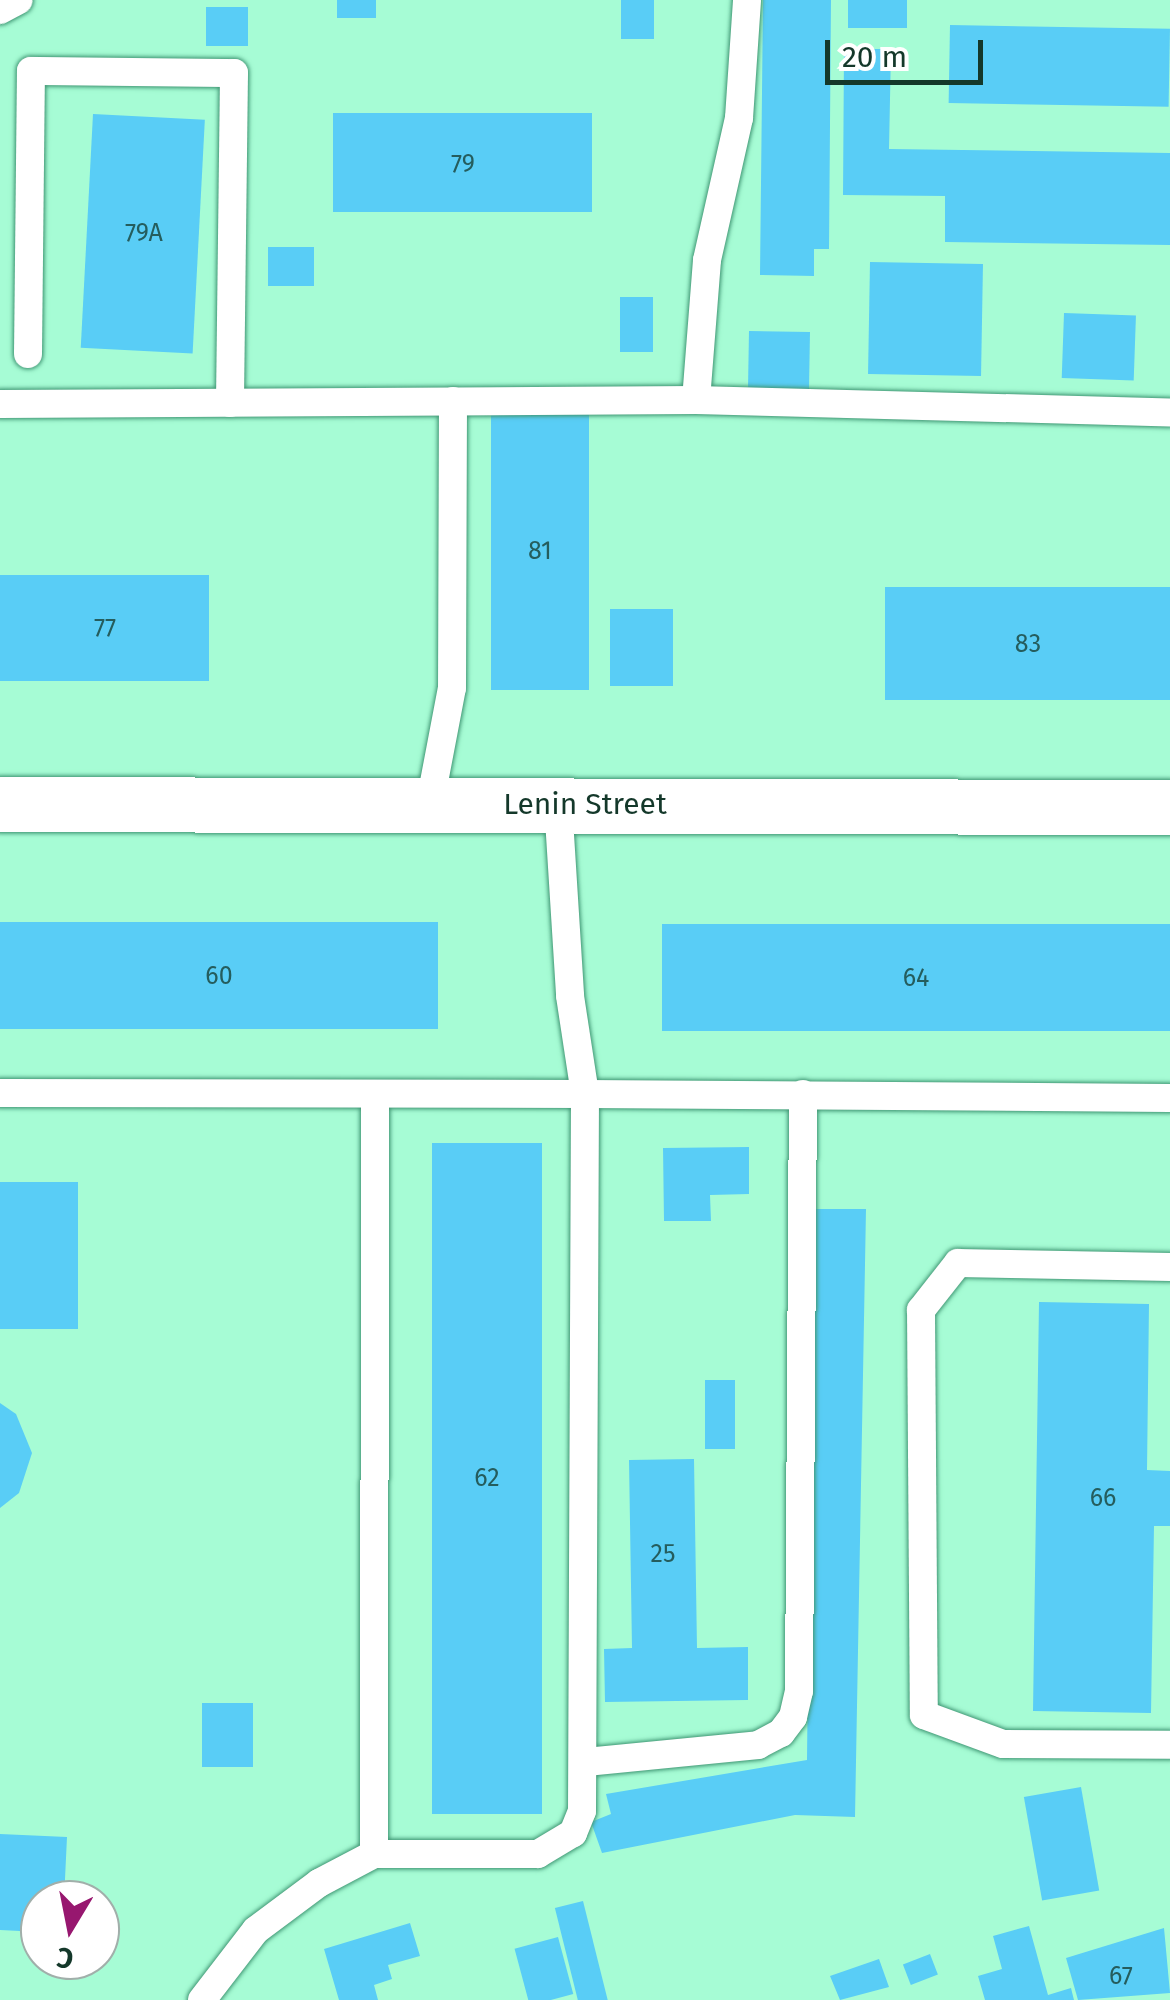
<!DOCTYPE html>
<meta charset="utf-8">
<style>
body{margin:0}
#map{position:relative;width:1170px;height:2000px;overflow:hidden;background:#a6fcd5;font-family:"Fira Sans",sans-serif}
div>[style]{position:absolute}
.building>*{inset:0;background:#59cdf6;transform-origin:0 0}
.roads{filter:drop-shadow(0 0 2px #409774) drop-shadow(0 0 2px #409774)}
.service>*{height:28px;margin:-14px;padding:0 14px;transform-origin:14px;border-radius:14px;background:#fff}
.tertiary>*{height:55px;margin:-27.5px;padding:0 27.5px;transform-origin:27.5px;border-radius:27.5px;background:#fff}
span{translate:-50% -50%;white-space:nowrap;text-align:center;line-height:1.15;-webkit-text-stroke:8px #fff;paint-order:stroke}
.number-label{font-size:25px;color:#255d5d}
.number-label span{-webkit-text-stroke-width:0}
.street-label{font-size:30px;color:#14382a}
.north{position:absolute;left:20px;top:1880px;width:100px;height:100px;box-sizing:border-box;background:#fff;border:2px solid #a1afaa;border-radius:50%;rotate:190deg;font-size:28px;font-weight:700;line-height:40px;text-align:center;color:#14382a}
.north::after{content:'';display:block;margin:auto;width:35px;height:45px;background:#97176f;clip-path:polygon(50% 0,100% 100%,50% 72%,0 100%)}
.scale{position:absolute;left:825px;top:40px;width:158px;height:45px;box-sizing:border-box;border:5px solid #14382a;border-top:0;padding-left:12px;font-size:30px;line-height:35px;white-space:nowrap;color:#14382a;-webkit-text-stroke:8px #fff;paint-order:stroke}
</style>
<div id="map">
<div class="building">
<div style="left:337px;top:0;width:39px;height:18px"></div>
<div style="left:621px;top:0;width:33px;height:39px"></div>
<div style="clip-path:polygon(763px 0,831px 0,829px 249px,814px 249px,814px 276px,760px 275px)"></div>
<div style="left:848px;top:0;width:59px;height:28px"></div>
<div style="left:206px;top:7px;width:42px;height:39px"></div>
<div style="left:950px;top:25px;width:220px;height:78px;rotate:1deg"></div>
<div style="clip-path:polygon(844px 49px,891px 49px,889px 149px,1170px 153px,1170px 245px,945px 242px,945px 196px,843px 195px)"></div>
<div style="left:592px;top:113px;width:99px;height:259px;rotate:90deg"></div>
<div style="left:93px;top:114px;width:112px;height:234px;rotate:3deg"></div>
<div style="left:268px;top:247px;width:46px;height:39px"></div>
<div style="left:870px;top:262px;width:113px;height:112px;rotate:1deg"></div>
<div style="left:653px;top:297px;width:55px;height:33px;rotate:90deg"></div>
<div style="left:1064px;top:313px;width:72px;height:65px;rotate:2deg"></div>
<div style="left:749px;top:331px;width:61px;height:57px;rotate:1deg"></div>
<div style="left:491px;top:412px;width:98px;height:278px"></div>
<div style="left:0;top:575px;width:209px;height:106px"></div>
<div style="left:885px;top:587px;width:285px;height:113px"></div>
<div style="left:610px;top:609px;width:63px;height:77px"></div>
<div style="left:0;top:922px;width:438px;height:107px"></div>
<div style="left:662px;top:924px;width:508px;height:107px"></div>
<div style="left:432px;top:1143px;width:110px;height:671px"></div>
<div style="clip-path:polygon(749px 1147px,749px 1194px,710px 1195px,711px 1221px,664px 1221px,663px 1148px)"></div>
<div style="left:0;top:1182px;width:78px;height:147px"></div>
<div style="clip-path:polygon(813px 1209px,866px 1209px,855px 1817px,795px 1815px,602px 1853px,591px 1822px,611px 1814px,606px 1794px,807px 1760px)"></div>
<div style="clip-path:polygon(1039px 1302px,1149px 1304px,1147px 1470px,1170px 1471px,1170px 1526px,1154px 1526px,1151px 1713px,1033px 1711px)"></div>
<div style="left:705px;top:1380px;width:30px;height:69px"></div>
<div style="clip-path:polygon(0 1403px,16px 1414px,32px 1453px,19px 1493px,0 1508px)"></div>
<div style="clip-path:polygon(694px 1459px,697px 1648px,748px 1647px,748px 1700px,605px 1702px,604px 1649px,632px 1648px,629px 1460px)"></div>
<div style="left:253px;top:1703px;width:64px;height:51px;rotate:90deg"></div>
<div style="left:1081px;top:1787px;width:105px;height:58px;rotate:80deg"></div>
<div style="clip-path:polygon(0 1834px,67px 1837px,64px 1900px,40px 1900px,40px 1932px,0 1930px)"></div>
<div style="left:583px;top:1901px;width:102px;height:29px;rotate:76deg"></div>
<div style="clip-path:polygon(410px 1923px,420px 1956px,388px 1965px,392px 1979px,374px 1985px,378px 2000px,339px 2000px,324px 1949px)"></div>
<div style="clip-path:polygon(1029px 1926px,1048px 1995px,1071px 1988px,1074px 2000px,985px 2000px,978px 1976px,1002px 1969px,993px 1936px)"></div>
<div style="clip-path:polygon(1164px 1928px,1170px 1993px,1078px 2000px,1066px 1958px)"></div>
<div style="left:558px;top:1937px;width:59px;height:45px;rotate:75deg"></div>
<div style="left:930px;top:1954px;width:22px;height:29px;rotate:69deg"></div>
<div style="clip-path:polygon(879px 1959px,889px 1987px,840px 2000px,830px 1976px)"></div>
</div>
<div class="roads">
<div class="service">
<div style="left:0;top:10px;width:21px;rotate:-28deg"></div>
<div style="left:28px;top:354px;width:283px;rotate:-89.4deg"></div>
<div style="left:31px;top:71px;width:203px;rotate:0.6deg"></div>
<div style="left:234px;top:73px;width:330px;rotate:90.7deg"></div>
<div style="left:696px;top:400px;width:140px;rotate:-85.5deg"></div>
<div style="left:707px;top:260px;width:146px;rotate:-77.3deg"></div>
<div style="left:739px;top:118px;width:118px;rotate:-86.1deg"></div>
<div style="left:0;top:404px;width:696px;rotate:-0.33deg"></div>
<div style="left:696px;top:400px;width:474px;rotate:1.5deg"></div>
<div style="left:430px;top:803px;width:117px;rotate:-79.2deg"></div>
<div style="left:452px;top:688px;width:287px;rotate:-89.8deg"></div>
<div style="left:558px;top:803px;width:193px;rotate:86.4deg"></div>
<div style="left:570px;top:996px;width:99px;rotate:81.3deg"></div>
<div style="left:585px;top:1094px;width:585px;rotate:0.39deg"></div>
<div style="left:0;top:1093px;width:585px;rotate:0.1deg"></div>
<div style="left:585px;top:1094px;width:717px;rotate:90.24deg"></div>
<div style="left:582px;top:1811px;width:24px;rotate:112deg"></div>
<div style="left:573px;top:1833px;width:41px;rotate:149deg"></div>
<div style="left:538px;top:1854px;width:164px;rotate:180deg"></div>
<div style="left:1170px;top:1267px;width:212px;rotate:-178.9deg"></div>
<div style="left:958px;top:1263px;width:60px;rotate:128.2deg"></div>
<div style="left:921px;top:1310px;width:405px;rotate:89.6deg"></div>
<div style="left:924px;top:1715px;width:84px;rotate:20.2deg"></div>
<div style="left:1003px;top:1744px;width:167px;rotate:0.3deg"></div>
<div style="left:586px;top:1762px;width:173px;rotate:-5.6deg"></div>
<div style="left:758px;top:1745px;width:26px;rotate:-28deg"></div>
<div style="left:781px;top:1733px;width:20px;rotate:-53deg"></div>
<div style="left:793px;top:1717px;width:27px;rotate:-77deg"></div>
<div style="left:799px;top:1691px;width:597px;rotate:-89.62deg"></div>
<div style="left:202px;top:2000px;width:88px;rotate:-52.4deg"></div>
<div style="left:256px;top:1930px;width:79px;rotate:-36.7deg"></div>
<div style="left:319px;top:1883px;width:62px;rotate:-27.8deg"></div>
<div style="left:374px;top:1854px;width:756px;rotate:-89.92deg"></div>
</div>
<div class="tertiary">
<div style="left:0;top:804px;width:1170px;rotate:0.15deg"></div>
</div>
</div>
<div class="number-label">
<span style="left:463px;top:164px">79</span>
<span style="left:144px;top:233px">79А</span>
<span style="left:540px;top:551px">81</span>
<span style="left:105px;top:628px">77</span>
<span style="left:1028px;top:644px">83</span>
<span style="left:219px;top:976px">60</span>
<span style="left:916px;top:978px">64</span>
<span style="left:487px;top:1478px">62</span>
<span style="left:1103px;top:1498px">66</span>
<span style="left:663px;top:1554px">25</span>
<span style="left:1121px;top:1976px">67</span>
</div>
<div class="street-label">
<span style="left:585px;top:804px">Lenin Street</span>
</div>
<div class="north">С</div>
<div class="scale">20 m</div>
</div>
